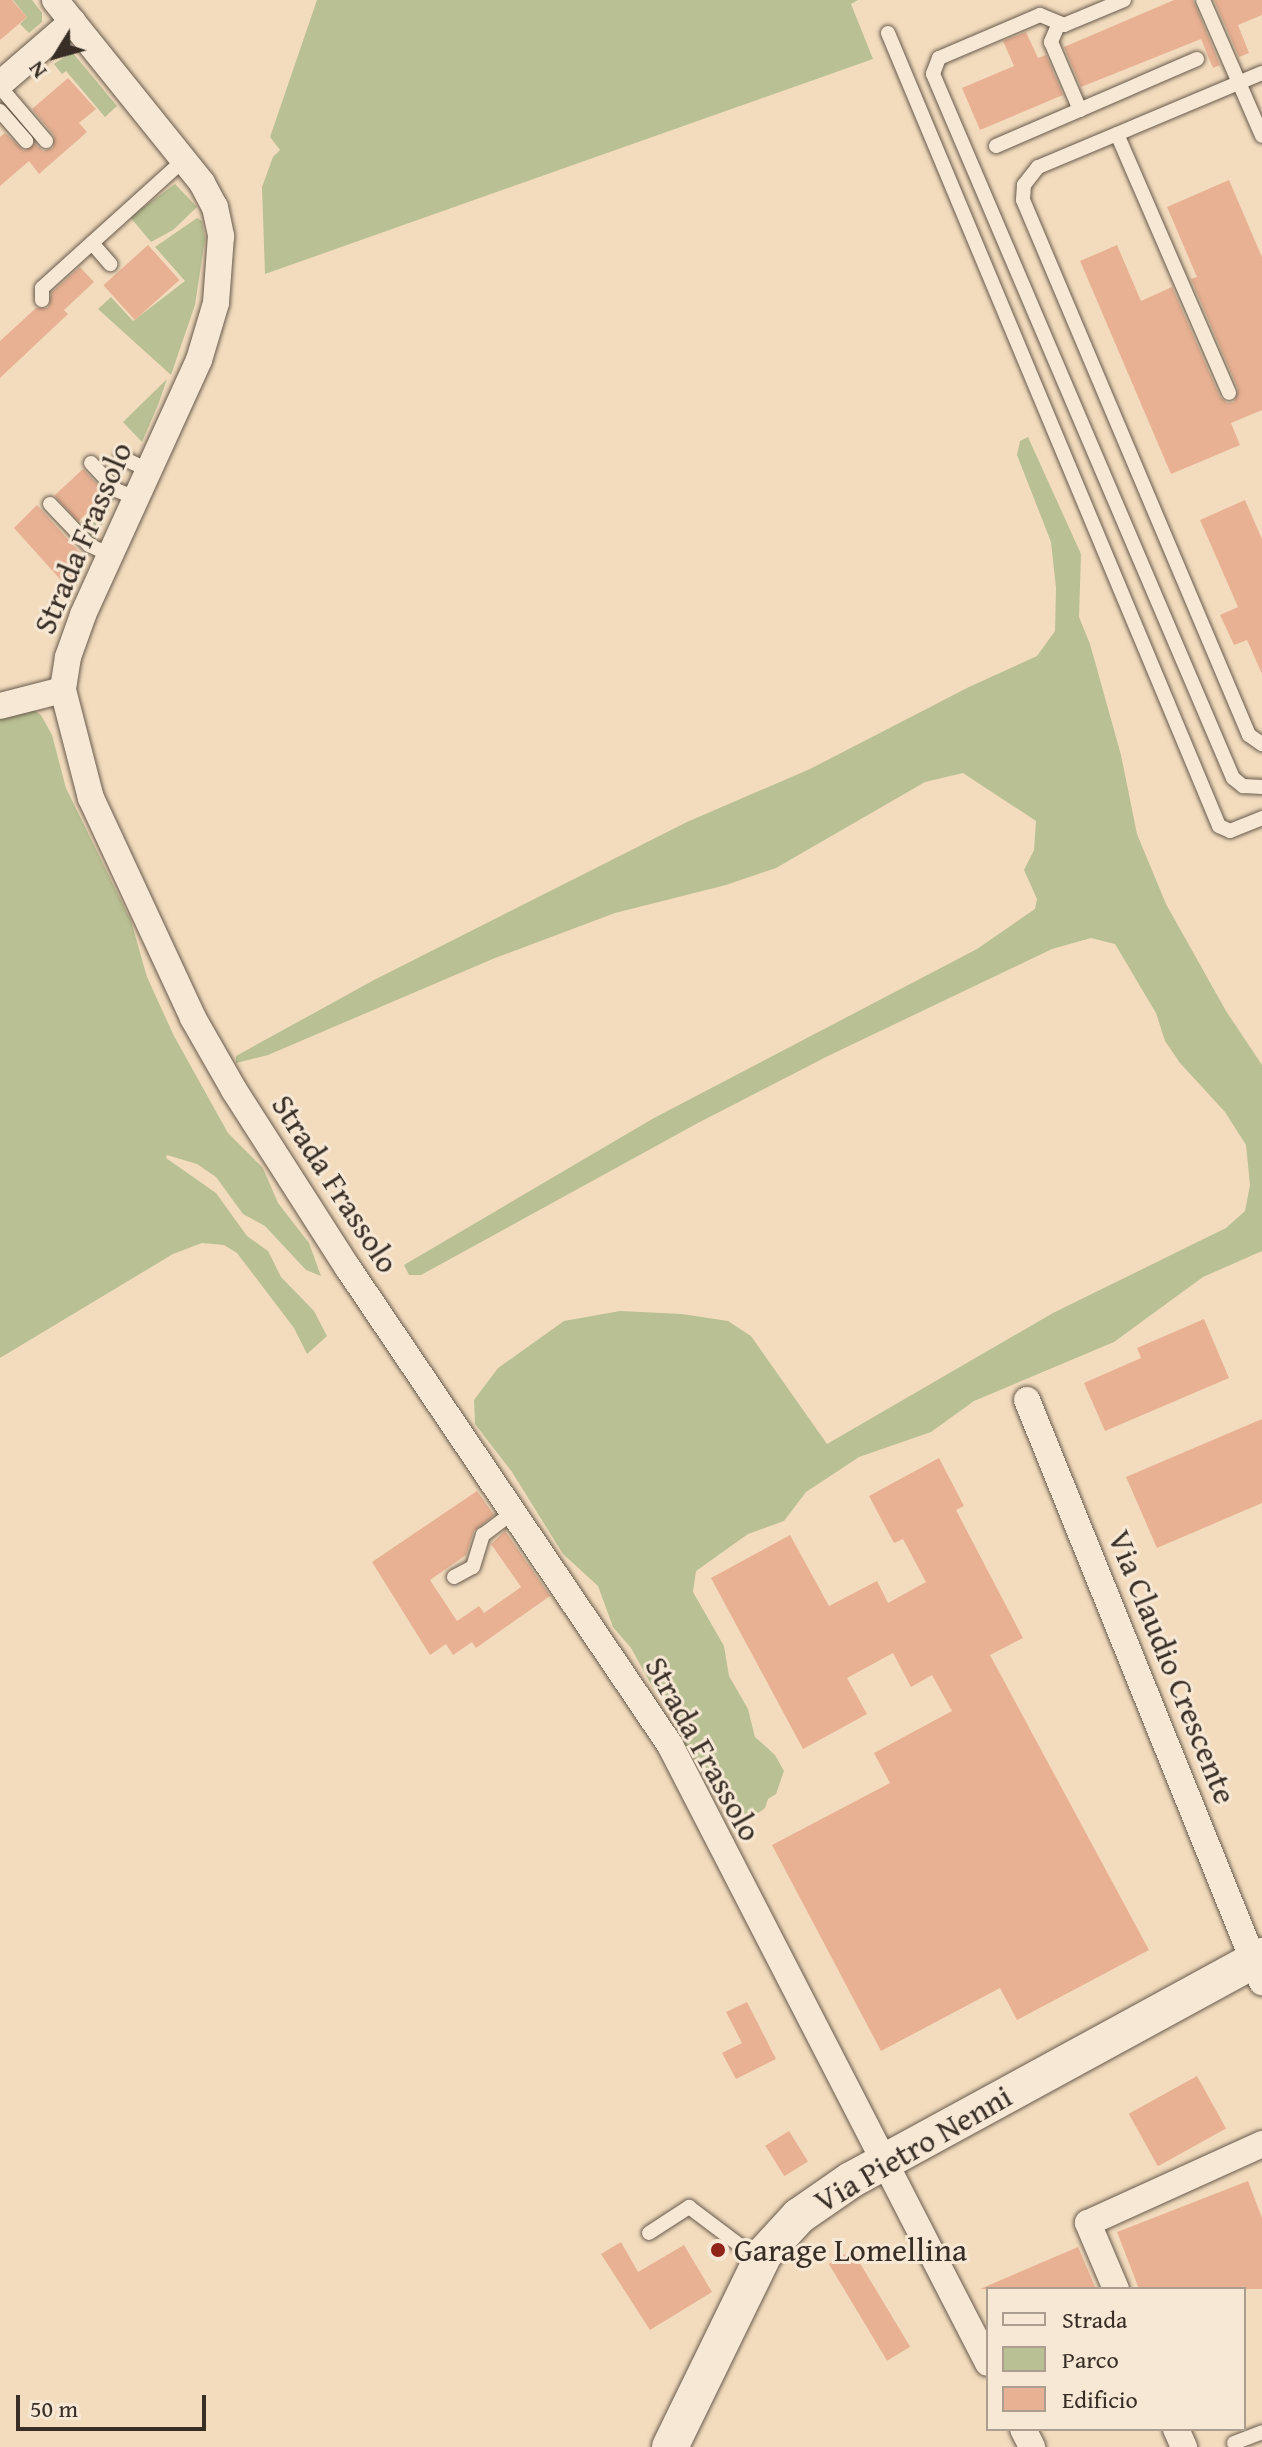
<!DOCTYPE html>
<style>
body{margin:0}
#map{position:relative;width:1262px;height:2447px;overflow:hidden;background:#f3dcbe;font-family:"Gentium Book Plus",serif}
div>[style]{position:absolute}
.green>*{inset:0;background:#b9c093}
.building>*{inset:0;background:#e8b193;transform-origin:0 0}
.roads{filter:drop-shadow(0 0 2px #675a4c) drop-shadow(0 0 2px #675a4c)}
.lane>*{height:14px;margin:-7px;padding:0 7px;transform-origin:7px;border-radius:7px;background:#f7e8d5}
.street>*{height:26px;margin:-13px;padding:0 13px;transform-origin:13px;border-radius:13px;background:#f7e8d5}
.secondary>*{height:36px;margin:-18px;padding:0 18px;transform-origin:18px;border-radius:18px;background:#f7e8d5}
.dots>*{width:22px;height:22px;translate:-50% -50%;box-sizing:border-box;border:4px solid #f7e8d5;border-radius:50%}
span{translate:-50% -50%;white-space:nowrap;text-align:center;line-height:1.15;-webkit-text-stroke:6px #f7e8d5;paint-order:stroke}
.street-label{font-size:32px;color:#382e26}
.poi-label{font-size:32px;color:#382e26}
.left{translate:0 -50%;text-align:left}
.legend{position:absolute;left:986px;top:2287px;width:260px;height:144px;box-sizing:border-box;background:#f7e8d5;border:2px solid #ab9e8f;margin:0;padding:10px 14px;list-style:none;font-size:24px;color:#382e26}
.legend li{display:flex;align-items:center;gap:16px;height:40px}
.legend b{width:40px;border:2px solid #ab9e8f}
.north{position:absolute;left:16px;top:16px;width:80px;height:80px;-webkit-text-stroke:6px #f7e8d5;paint-order:stroke;rotate:233deg;font-size:22px;font-weight:700;line-height:32px;text-align:center;color:#382e26}
.north::after{content:'';display:block;margin:auto;width:28px;height:36px;background:#382e26;clip-path:polygon(50% 0,100% 100%,50% 72%,0 100%)}
.scale{position:absolute;left:16px;top:2395px;width:190px;height:36px;box-sizing:border-box;border:4px solid #382e26;border-top:0;padding-left:10px;font-size:24px;line-height:28px;white-space:nowrap;color:#382e26;-webkit-text-stroke:6px #f7e8d5;paint-order:stroke}
</style>
<div id="map">
<div class="green">
<div style="clip-path:polygon(13px 0,32px 0,42px 13px,42px 22px,29px 33px,20px 24px,27px 17px)"></div>
<div style="clip-path:polygon(317px 0,858px 0,851px 4px,873px 59px,265px 274px,262px 187px,273px 157px,280px 150px,270px 137px)"></div>
<div style="clip-path:polygon(72px 52px,117px 106px,105px 117px,66px 71px,62px 74px,54px 64px)"></div>
<div style="clip-path:polygon(175px 184px,197px 207px,173px 230px,151px 242px,130px 217px)"></div>
<div style="clip-path:polygon(197px 218px,202px 221px,205px 239px,195px 305px,171px 375px,98px 309px,111px 297px,133px 321px,185px 281px,155px 247px)"></div>
<div style="clip-path:polygon(167px 379px,158px 405px,142px 442px,123px 422px)"></div>
<div style="clip-path:polygon(1028px 437px,1081px 554px,1079px 617px,1090px 644px,1121px 755px,1137px 834px,1166px 904px,1226px 1011px,1262px 1065px,1262px 1251px,1203px 1277px,1114px 1342px,974px 1401px,931px 1432px,859px 1457px,806px 1492px,784px 1521px,748px 1534px,696px 1571px,693px 1592px,724px 1646px,729px 1676px,748px 1709px,755px 1737px,775px 1755px,784px 1771px,776px 1794px,768px 1799px,765px 1808px,754px 1816px,746px 1815px,733px 1808px,720px 1776px,696px 1762px,681px 1738px,674px 1708px,652px 1686px,631px 1648px,613px 1627px,598px 1586px,563px 1554px,512px 1472px,475px 1424px,474px 1400px,498px 1368px,564px 1321px,620px 1311px,682px 1314px,728px 1321px,751px 1336px,827px 1444px,1053px 1313px,1226px 1228px,1245px 1211px,1250px 1185px,1246px 1145px,1225px 1112px,1180px 1063px,1165px 1041px,1156px 1013px,1115px 944px,1091px 938px,1052px 949px,828px 1056px,696px 1124px,421px 1275px,409px 1275px,404px 1265px,654px 1118px,977px 949px,1035px 909px,1037px 899px,1024px 870px,1034px 850px,1036px 821px,963px 773px,925px 782px,776px 868px,726px 885px,615px 913px,495px 958px,268px 1055px,236px 1063px,236px 1056px,374px 980px,687px 822px,810px 769px,969px 687px,1037px 656px,1055px 631px,1056px 588px,1051px 542px,1017px 455px,1020px 441px)"></div>
<div style="clip-path:polygon(112px 493px,115px 497px,94px 542px,79px 526px)"></div>
<div style="clip-path:polygon(27px 706px,41px 715px,52px 735px,66px 788px,131px 921px,147px 977px,174px 1036px,228px 1133px,263px 1168px,278px 1203px,309px 1243px,321px 1276px,306px 1270px,265px 1226px,243px 1214px,216px 1177px,197px 1164px,167px 1155px,166px 1158px,216px 1193px,247px 1236px,268px 1251px,281px 1277px,314px 1311px,327px 1336px,307px 1354px,294px 1328px,237px 1253px,224px 1245px,202px 1243px,173px 1254px,0 1358px,0 713px)"></div>
</div>
<div class="building">
<div style="clip-path:polygon(0 0,12px 0,27px 17px,0 40px)"></div>
<div style="clip-path:polygon(1174px 0,1193px 0,1220px 65px,1213px 68px,1201px 39px,1081px 87px,1064px 47px)"></div>
<div style="clip-path:polygon(1214px 0,1262px 0,1262px 15px,1238px 25px,1249px 53px,1239px 57px)"></div>
<div style="clip-path:polygon(1026px 32px,1038px 58px,1046px 55px,1063px 95px,980px 130px,962px 88px,1014px 66px,1003px 41px)"></div>
<div style="clip-path:polygon(68px 78px,96px 109px,79px 123px,87px 132px,39px 174px,29px 161px,0 186px,0 137px,5px 133px,24px 151px,35px 144px,43px 151px,53px 148px,54px 135px,32px 109px)"></div>
<div style="clip-path:polygon(1229px 180px,1262px 257px,1262px 410px,1231px 423px,1240px 445px,1171px 474px,1080px 261px,1117px 245px,1141px 301px,1172px 287px,1220px 397px,1227px 403px,1234px 402px,1238px 389px,1191px 279px,1197px 277px,1167px 207px)"></div>
<div style="left:148px;top:245px;width:47px;height:60px;rotate:48deg"></div>
<div style="clip-path:polygon(80px 267px,94px 282px,64px 310px,68px 314px,0 378px,0 341px,36px 308px,48px 308px,52px 292px)"></div>
<div style="left:83px;top:469px;width:35px;height:39px;rotate:47deg"></div>
<div style="clip-path:polygon(1245px 500px,1262px 539px,1262px 674px,1247px 640px,1234px 645px,1220px 615px,1238px 607px,1200px 520px)"></div>
<div style="clip-path:polygon(37px 505px,82px 555px,68px 588px,14px 528px)"></div>
<div style="clip-path:polygon(1204px 1319px,1229px 1378px,1105px 1431px,1084px 1383px,1141px 1358px,1137px 1348px)"></div>
<div style="clip-path:polygon(1262px 1419px,1262px 1503px,1157px 1548px,1126px 1477px)"></div>
<div style="clip-path:polygon(939px 1458px,964px 1506px,956px 1510px,1023px 1638px,990px 1655px,1149px 1950px,1017px 2020px,1000px 1988px,881px 2051px,772px 1845px,890px 1783px,874px 1753px,952px 1711px,932px 1675px,911px 1687px,893px 1653px,847px 1678px,867px 1714px,803px 1749px,711px 1578px,790px 1535px,829px 1606px,877px 1581px,888px 1603px,926px 1582px,903px 1539px,894px 1543px,869px 1496px)"></div>
<div style="clip-path:polygon(477px 1491px,494px 1515px,474px 1531px,466px 1555px,430px 1580px,457px 1621px,479px 1606px,484px 1613px,521px 1587px,491px 1544px,505px 1531px,550px 1596px,476px 1648px,472px 1642px,453px 1655px,446px 1644px,430px 1655px,372px 1562px)"></div>
<div style="clip-path:polygon(747px 2002px,776px 2059px,736px 2079px,722px 2053px,742px 2043px,726px 2012px)"></div>
<div style="left:1197px;top:2076px;width:60px;height:78px;rotate:61deg"></div>
<div style="left:789px;top:2131px;width:36px;height:28px;rotate:58deg"></div>
<div style="clip-path:polygon(1248px 2181px,1262px 2218px,1262px 2289px,1139px 2289px,1117px 2232px)"></div>
<div style="clip-path:polygon(621px 2242px,638px 2272px,684px 2245px,712px 2292px,650px 2330px,601px 2254px)"></div>
<div style="clip-path:polygon(1078px 2247px,1096px 2289px,980px 2289px)"></div>
<div style="left:852px;top:2250px;width:113px;height:27px;rotate:59deg"></div>
</div>
<div class="roads">
<div class="lane">
<div style="left:1124px;top:0;width:65px;rotate:157.4deg"></div>
<div style="left:1064px;top:25px;width:26px;rotate:-157deg"></div>
<div style="left:1040px;top:15px;width:110px;rotate:156.9deg"></div>
<div style="left:939px;top:58px;width:17px;rotate:111deg"></div>
<div style="left:933px;top:74px;width:765px;rotate:66.92deg"></div>
<div style="left:1233px;top:778px;width:13px;rotate:39deg"></div>
<div style="left:1243px;top:786px;width:19px;rotate:3deg"></div>
<div style="left:1203px;top:0;width:148px;rotate:66.5deg"></div>
<div style="left:1059px;top:23px;width:21px;rotate:113deg"></div>
<div style="left:1051px;top:42px;width:74px;rotate:66.9deg"></div>
<div style="left:888px;top:33px;width:859px;rotate:67.34deg"></div>
<div style="left:1219px;top:826px;width:12px;rotate:24deg"></div>
<div style="left:1230px;top:831px;width:35px;rotate:-22deg"></div>
<div style="left:1262px;top:73px;width:243px;rotate:157.2deg"></div>
<div style="left:1038px;top:167px;width:23px;rotate:128deg"></div>
<div style="left:1024px;top:185px;width:15px;rotate:94deg"></div>
<div style="left:1023px;top:200px;width:581px;rotate:67.1deg"></div>
<div style="left:1249px;top:735px;width:16px;rotate:35deg"></div>
<div style="left:0;top:87px;width:71px;rotate:49.6deg"></div>
<div style="left:0;top:111px;width:40px;rotate:49deg"></div>
<div style="left:1117px;top:134px;width:282px;rotate:66.6deg"></div>
<div style="left:996px;top:146px;width:219px;rotate:-23.4deg"></div>
<div style="left:92px;top:243px;width:28px;rotate:49deg"></div>
<div style="left:42px;top:300px;width:12px;rotate:-90deg"></div>
<div style="left:42px;top:288px;width:193px;rotate:-42.1deg"></div>
<div style="left:121px;top:457px;width:30px;rotate:26deg"></div>
<div style="left:91px;top:463px;width:37px;rotate:47deg"></div>
<div style="left:116px;top:490px;width:22px;rotate:22deg"></div>
<div style="left:50px;top:504px;width:57px;rotate:46.4deg"></div>
<div style="left:89px;top:545px;width:23px;rotate:25deg"></div>
<div style="left:454px;top:1577px;width:21px;rotate:-28deg"></div>
<div style="left:473px;top:1567px;width:34px;rotate:-73deg"></div>
<div style="left:483px;top:1535px;width:39px;rotate:-37deg"></div>
<div style="left:649px;top:2233px;width:48px;rotate:-33deg"></div>
<div style="left:689px;top:2207px;width:66px;rotate:37deg"></div>
<div style="left:742px;top:2247px;width:23px;rotate:18deg"></div>
<div style="left:1234px;top:2443px;width:30px;rotate:-21deg"></div>
</div>
<div class="street">
<div style="left:55px;top:0;width:235px;rotate:51.2deg"></div>
<div style="left:202px;top:183px;width:27px;rotate:62deg"></div>
<div style="left:215px;top:207px;width:30px;rotate:78deg"></div>
<div style="left:221px;top:236px;width:67px;rotate:94.3deg"></div>
<div style="left:216px;top:303px;width:59px;rotate:106.6deg"></div>
<div style="left:199px;top:360px;width:280px;rotate:114.5deg"></div>
<div style="left:83px;top:615px;width:45px;rotate:109.7deg"></div>
<div style="left:68px;top:657px;width:33px;rotate:99deg"></div>
<div style="left:63px;top:690px;width:112px;rotate:75.5deg"></div>
<div style="left:91px;top:798px;width:242px;rotate:65.1deg"></div>
<div style="left:193px;top:1018px;width:83px;rotate:60.3deg"></div>
<div style="left:234px;top:1090px;width:211px;rotate:57.4deg"></div>
<div style="left:348px;top:1268px;width:576px;rotate:55.98deg"></div>
<div style="left:670px;top:1745px;width:695px;rotate:62.77deg"></div>
<div style="left:0;top:84px;width:96px;rotate:-40.8deg"></div>
<div style="left:0;top:706px;width:65px;rotate:-14.3deg"></div>
<div style="left:1027px;top:1400px;width:628px;rotate:68.01deg"></div>
<div style="left:1116px;top:2289px;width:72px;rotate:-113deg"></div>
<div style="left:1088px;top:2223px;width:191px;rotate:-24.4deg"></div>
<div style="left:1023px;top:2429px;width:20px;rotate:63deg"></div>
<div style="left:1176px;top:2429px;width:20px;rotate:66deg"></div>
</div>
<div class="secondary">
<div style="left:670px;top:2447px;width:215px;rotate:-64deg"></div>
<div style="left:764px;top:2254px;width:52px;rotate:-47.4deg"></div>
<div style="left:799px;top:2216px;width:63px;rotate:-34.7deg"></div>
<div style="left:851px;top:2180px;width:468px;rotate:-28.6deg"></div>
</div>
</div>
<div class="dots">
<div style="left:718px;top:2250px;background:#8f2418"></div>
</div>
<div class="street-label">
<span style="left:83px;top:538px;rotate:-67deg">Strada Frassolo</span>
<span style="left:335px;top:1184px;rotate:57deg">Strada Frassolo</span>
<span style="left:1172px;top:1667px;rotate:68deg">Via Claudio Crescente</span>
<span style="left:703px;top:1749px;rotate:61deg">Strada Frassolo</span>
<span style="left:913px;top:2149px;rotate:-30deg">Via Pietro Nenni</span>
</div>
<div class="poi-label">
<span class="left" style="left:734px;top:2250px">Garage Lomellina</span>
</div>
<ul class="legend">
<li><b style="height:10px;background:#f7e8d5"></b>Strada</li>
<li><b style="height:22px;background:#b9c093"></b>Parco</li>
<li><b style="height:22px;background:#e8b193"></b>Edificio</li>
</ul>
<div class="north">N</div>
<div class="scale">50 m</div>
</div>
